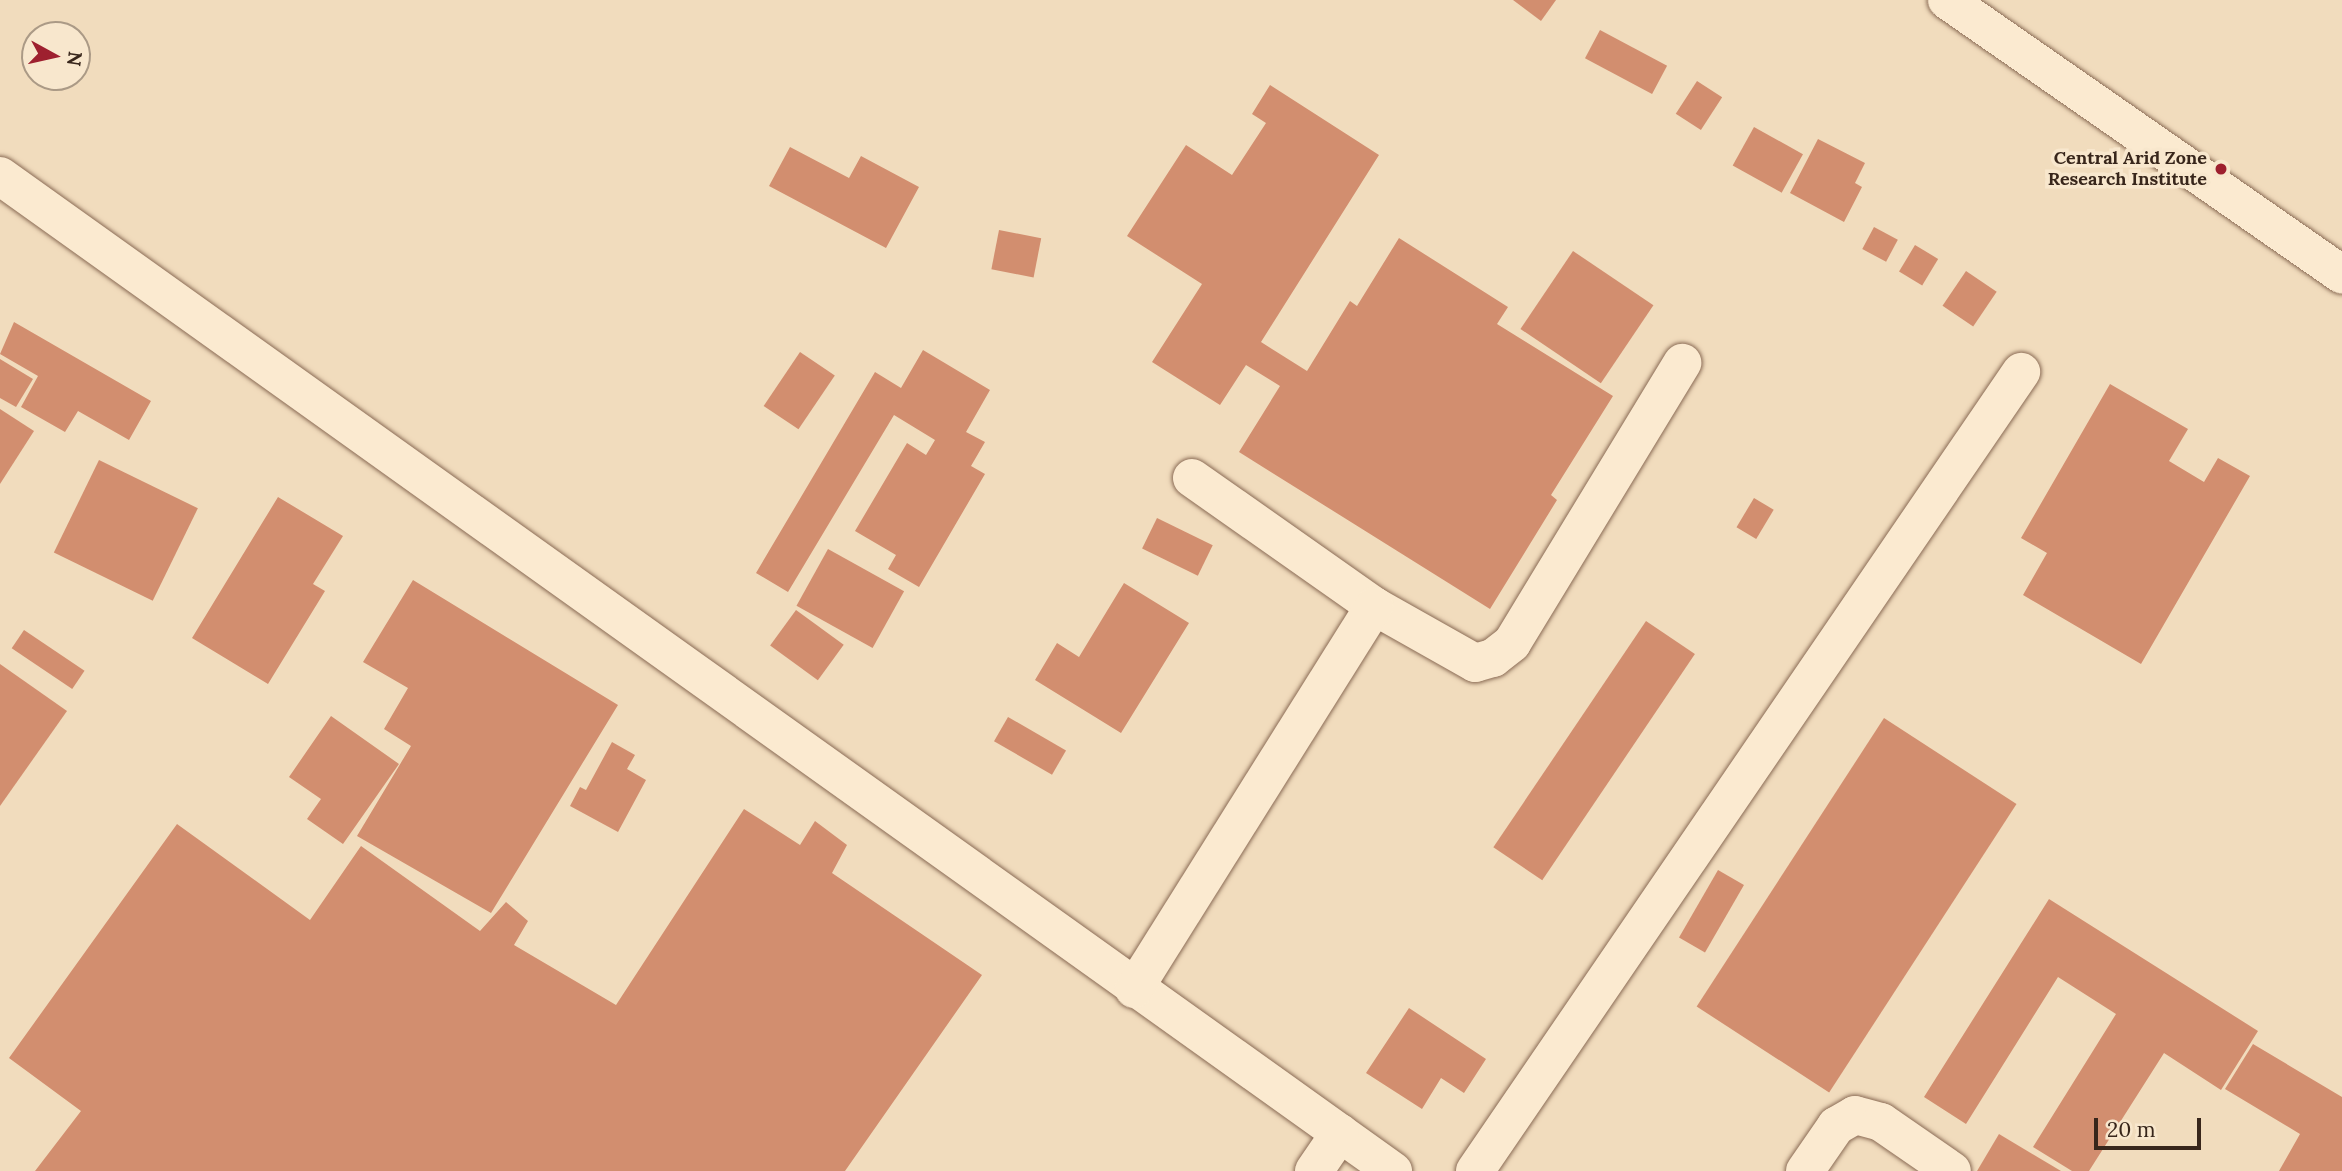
<!DOCTYPE html>
<style>
body{margin:0}
#map{position:relative;width:2342px;height:1171px;overflow:hidden;background:#f1dcbd;font-family:Lora,serif}
div>[style]{position:absolute}
.building>*{inset:0;background:#d28e6f;transform-origin:0 0}
.roads{filter:drop-shadow(0 0 2px #8a6b55) drop-shadow(0 0 2px #8a6b55)}
.minor>*{height:38px;margin:-19px;padding:0 19px;transform-origin:19px;border-radius:19px;background:#fbead0}
.dots>*{width:19px;height:19px;translate:-50% -50%;box-sizing:border-box;border:4px solid #f8e7cd;border-radius:50%}
span{translate:-50% -50%;white-space:nowrap;text-align:center;line-height:1.15;-webkit-text-stroke:7px #f8e7cd;paint-order:stroke}
.poi-label{font-size:18px;color:#38261b;font-weight:700}
.right{translate:-100% -50%;text-align:right}
.north{position:absolute;left:21px;top:21px;width:70px;height:70px;box-sizing:border-box;background:#f8e7cd;border:2px solid #ab9a86;border-radius:50%;rotate:98deg;font-size:19px;font-weight:700;line-height:28px;text-align:center;color:#38261b}
.north::after{content:'';display:block;margin:auto;width:24px;height:32px;background:#9e202f;clip-path:polygon(50% 0,100% 100%,50% 72%,0 100%)}
.scale{position:absolute;left:2094px;top:1118px;width:107px;height:32px;box-sizing:border-box;border:4px solid #38261b;border-top:0;padding-left:9px;font-size:21px;line-height:24px;white-space:nowrap;color:#38261b;-webkit-text-stroke:5px #f8e7cd;paint-order:stroke}
</style>
<div id="map">
<div class="building">
<div style="clip-path:polygon(1513px 0,1556px 0,1541px 21px)"></div>
<div style="left:1600px;top:30px;width:76px;height:32px;rotate:28deg"></div>
<div style="left:1697px;top:81px;width:30px;height:39px;rotate:33deg"></div>
<div style="clip-path:polygon(1270px 85px,1379px 155px,1261px 342px,1307px 371px,1350px 301px,1357px 306px,1399px 238px,1508px 307px,1497px 324px,1613px 396px,1551px 495px,1557px 500px,1490px 609px,1239px 452px,1280px 386px,1246px 365px,1220px 405px,1152px 362px,1202px 284px,1127px 236px,1186px 145px,1232px 175px,1266px 123px,1252px 114px)"></div>
<div style="left:1754px;top:127px;width:56px;height:44px;rotate:29deg"></div>
<div style="clip-path:polygon(1818px 139px,1865px 163px,1855px 183px,1862px 187px,1844px 222px,1790px 193px)"></div>
<div style="clip-path:polygon(790px 147px,849px 178px,861px 156px,919px 187px,886px 248px,769px 186px)"></div>
<div style="left:1874px;top:227px;width:27px;height:25px;rotate:28deg"></div>
<div style="left:999px;top:230px;width:43px;height:40px;rotate:11deg"></div>
<div style="left:1915px;top:245px;width:27px;height:31px;rotate:31deg"></div>
<div style="left:1573px;top:251px;width:97px;height:94px;rotate:34deg"></div>
<div style="left:1966px;top:271px;width:37px;height:42px;rotate:34deg"></div>
<div style="clip-path:polygon(14px 322px,151px 401px,129px 440px,78px 411px,65px 432px,21px 407px,38px 376px,0 354px)"></div>
<div style="clip-path:polygon(923px 350px,990px 390px,966px 432px,985px 442px,971px 466px,985px 474px,919px 587px,888px 569px,896px 555px,855px 531px,907px 443px,926px 455px,935px 440px,894px 415px,788px 592px,756px 573px,875px 372px,901px 388px)"></div>
<div style="left:800px;top:352px;width:42px;height:65px;rotate:34deg"></div>
<div style="clip-path:polygon(0 359px,33px 379px,16px 407px,0 398px)"></div>
<div style="clip-path:polygon(2110px 384px,2188px 429px,2169px 461px,2204px 482px,2218px 458px,2250px 476px,2141px 664px,2023px 595px,2047px 553px,2021px 538px)"></div>
<div style="clip-path:polygon(0 409px,34px 431px,0 484px)"></div>
<div style="left:99px;top:460px;width:110px;height:103px;rotate:26deg"></div>
<div style="clip-path:polygon(278px 497px,343px 536px,313px 584px,325px 591px,268px 684px,192px 638px)"></div>
<div style="left:1754px;top:498px;width:23px;height:34px;rotate:31deg"></div>
<div style="left:1157px;top:518px;width:62px;height:34px;rotate:26deg"></div>
<div style="left:828px;top:549px;width:87px;height:65px;rotate:29deg"></div>
<div style="clip-path:polygon(413px 580px,618px 705px,491px 913px,357px 836px,411px 746px,384px 729px,408px 688px,363px 662px)"></div>
<div style="clip-path:polygon(1124px 583px,1189px 623px,1121px 733px,1035px 680px,1057px 643px,1079px 657px)"></div>
<div style="left:796px;top:610px;width:59px;height:44px;rotate:36deg"></div>
<div style="left:1646px;top:621px;width:59px;height:273px;rotate:34deg"></div>
<div style="left:24px;top:630px;width:73px;height:22px;rotate:34deg"></div>
<div style="clip-path:polygon(0 664px,67px 711px,0 806px)"></div>
<div style="clip-path:polygon(331px 716px,399px 764px,343px 844px,307px 819px,321px 799px,289px 777px)"></div>
<div style="left:1008px;top:717px;width:67px;height:28px;rotate:30deg"></div>
<div style="left:1884px;top:718px;width:158px;height:344px;rotate:33deg"></div>
<div style="clip-path:polygon(612px 742px,635px 755px,627px 769px,646px 780px,618px 832px,570px 806px,580px 787px,586px 790px)"></div>
<div style="clip-path:polygon(744px 809px,800px 845px,815px 821px,847px 845px,832px 873px,982px 975px,845px 1171px,35px 1171px,81px 1111px,9px 1058px,177px 824px,310px 920px,361px 846px,480px 931px,506px 902px,528px 921px,514px 945px,616px 1005px)"></div>
<div style="left:1718px;top:870px;width:30px;height:78px;rotate:30deg"></div>
<div style="clip-path:polygon(2049px 899px,2258px 1031px,2221px 1090px,2164px 1053px,2089px 1171px,2072px 1171px,2033px 1147px,2116px 1014px,2058px 977px,1966px 1124px,1924px 1097px)"></div>
<div style="clip-path:polygon(1409px 1008px,1486px 1059px,1464px 1093px,1441px 1078px,1422px 1109px,1366px 1073px)"></div>
<div style="clip-path:polygon(2253px 1044px,2342px 1097px,2342px 1171px,2279px 1171px,2300px 1134px,2225px 1089px)"></div>
<div style="clip-path:polygon(1999px 1134px,2061px 1171px,1977px 1171px)"></div>
</div>
<div class="roads">
<div class="minor">
<div style="left:1947px;top:0;width:481px;rotate:34.8deg"></div>
<div style="left:0;top:176px;width:1712px;rotate:35.54deg"></div>
<div style="left:1192px;top:478px;width:223px;rotate:35.1deg"></div>
<div style="left:1374px;top:606px;width:116px;rotate:29.4deg"></div>
<div style="left:1475px;top:663px;width:19px;rotate:-16deg"></div>
<div style="left:1493px;top:658px;width:24px;rotate:-38deg"></div>
<div style="left:1512px;top:643px;width:328px;rotate:-58.7deg"></div>
<div style="left:1134px;top:989px;width:452px;rotate:-57.9deg"></div>
<div style="left:1314px;top:1171px;width:46px;rotate:-55.6deg"></div>
<div style="left:1475px;top:1171px;width:968px;rotate:-55.65deg"></div>
<div style="left:1805px;top:1171px;width:55px;rotate:-55.4deg"></div>
<div style="left:1836px;top:1126px;width:22px;rotate:-30deg"></div>
<div style="left:1855px;top:1115px;width:27px;rotate:15deg"></div>
<div style="left:1881px;top:1122px;width:86px;rotate:34.6deg"></div>
</div>
</div>
<div class="dots">
<div style="left:2221px;top:169px;background:#9e202f"></div>
</div>
<div class="poi-label">
<span class="right" style="left:2207px;top:169px">Central Arid Zone<br>Research Institute</span>
</div>
<div class="north">N</div>
<div class="scale">20 m</div>
</div>
